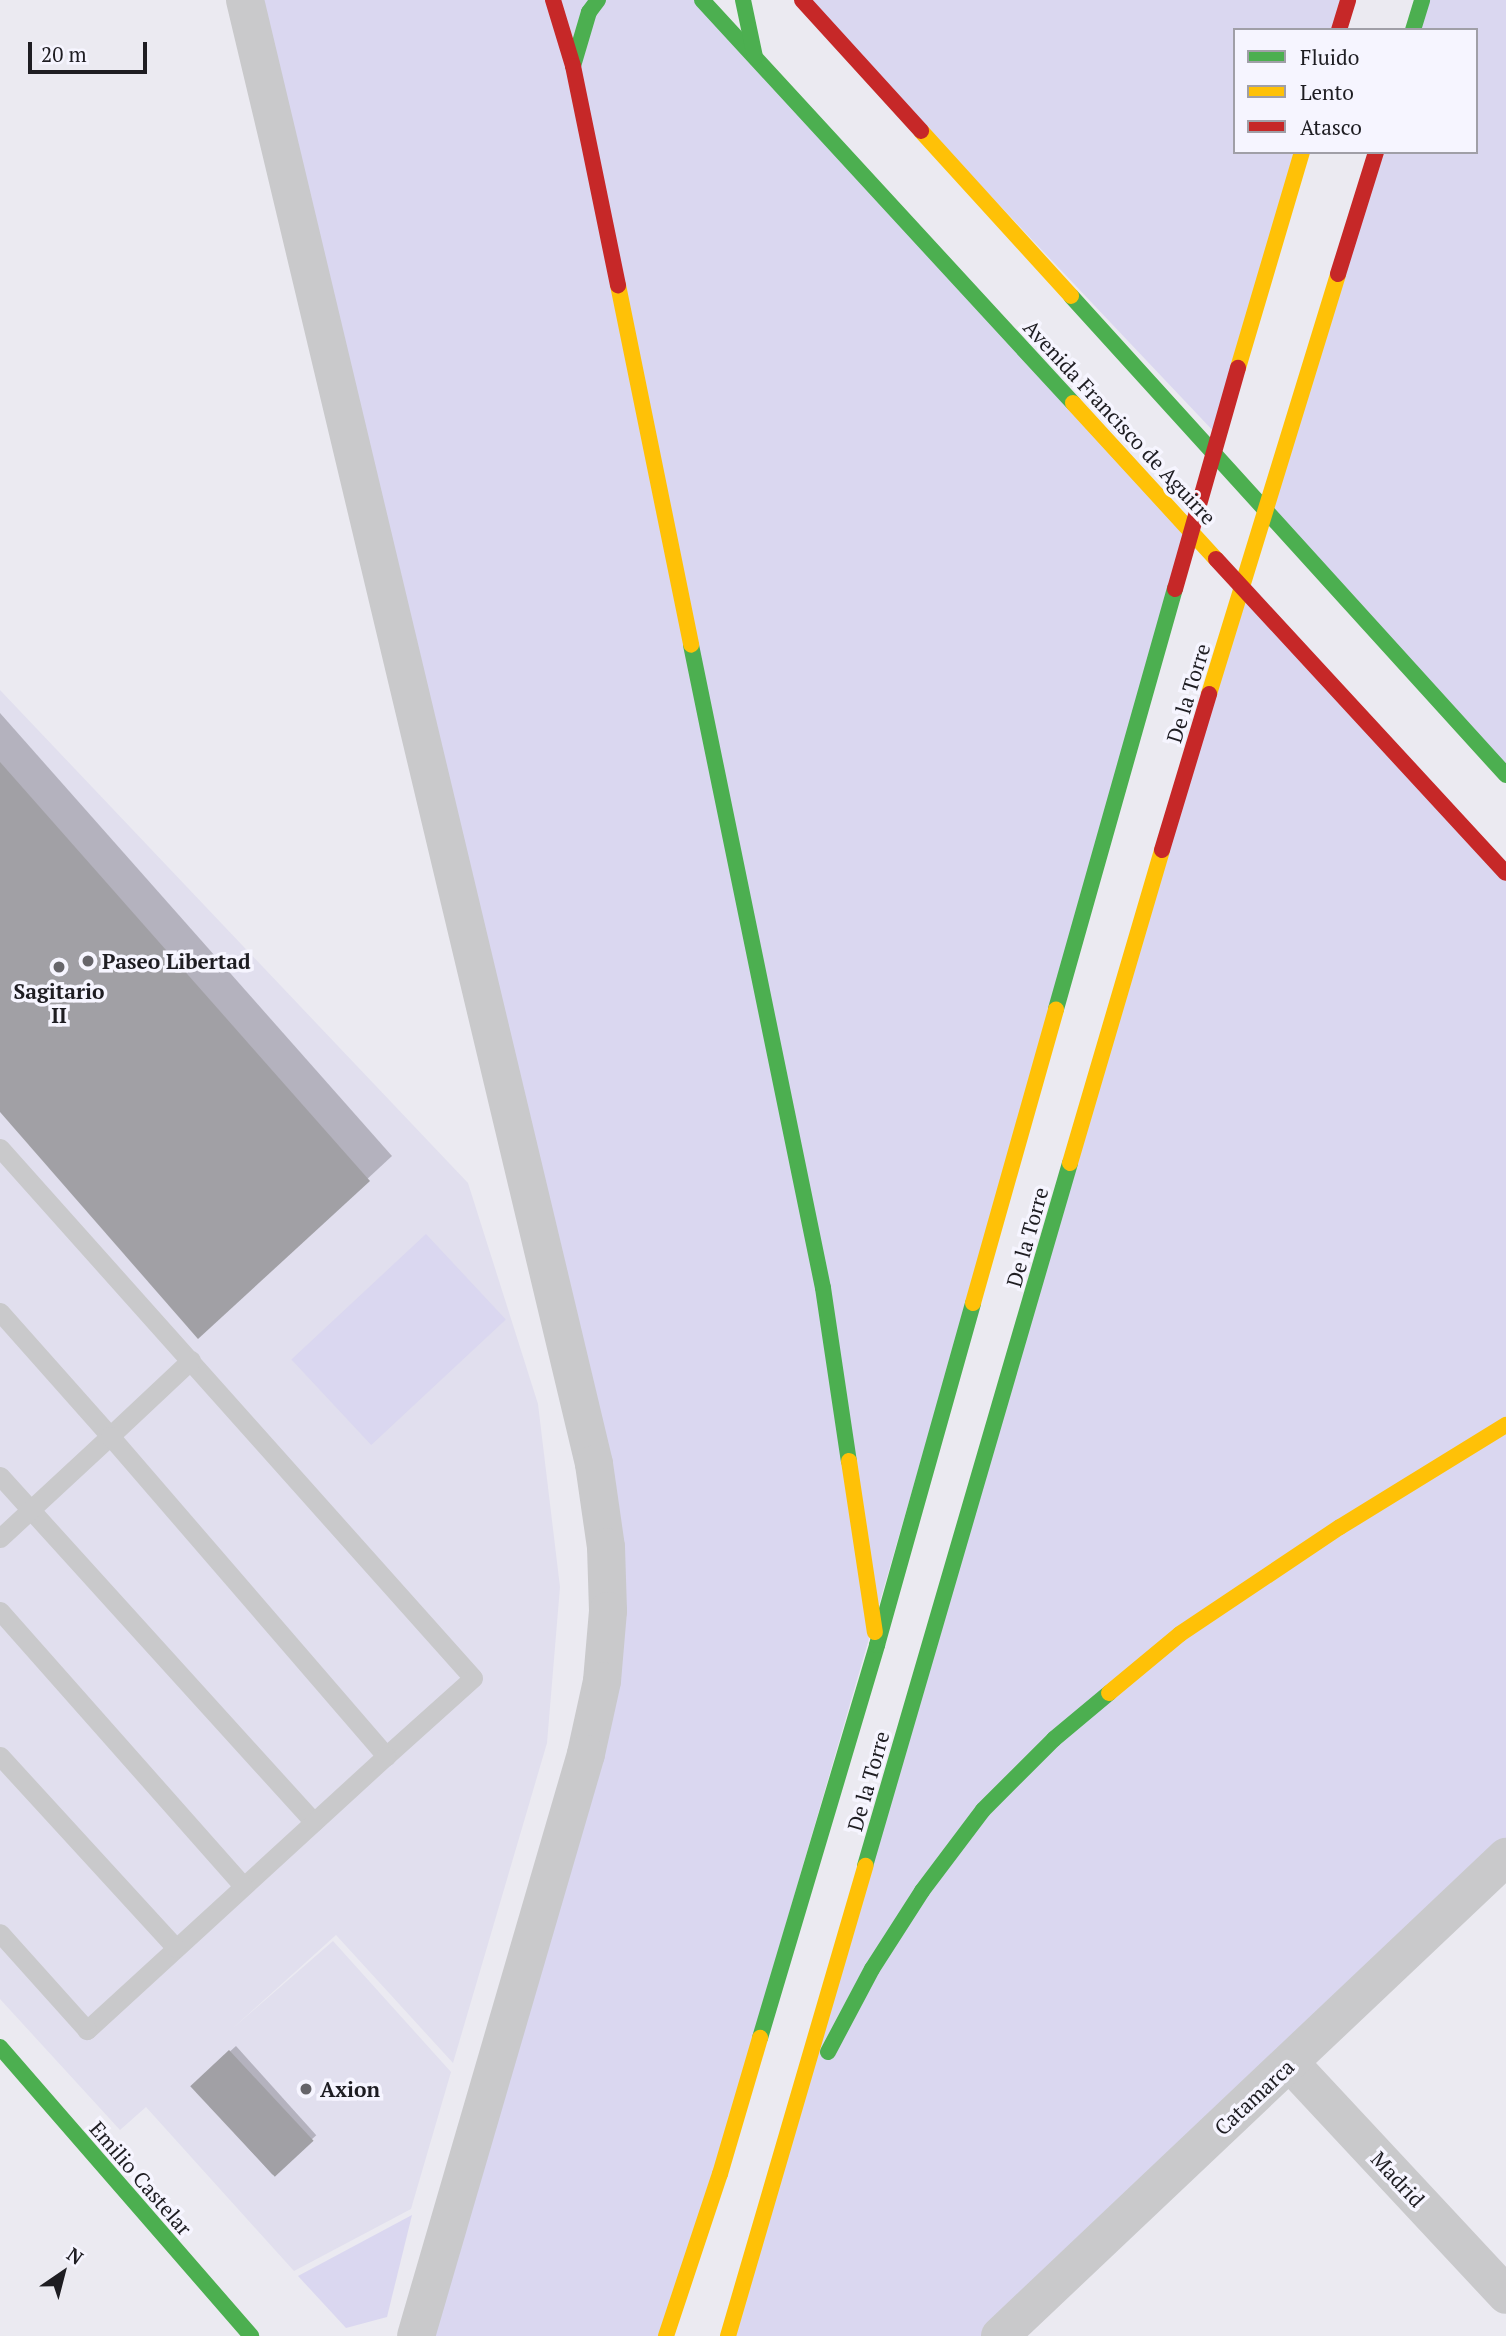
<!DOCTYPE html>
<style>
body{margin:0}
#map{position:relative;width:1506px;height:2336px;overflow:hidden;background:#ebeaf1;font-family:"PT Serif",serif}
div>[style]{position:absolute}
.built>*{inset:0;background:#e1dfee}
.green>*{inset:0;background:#dad7f0;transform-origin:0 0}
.shadow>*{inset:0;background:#0003;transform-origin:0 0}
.building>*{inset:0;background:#a1a0a5;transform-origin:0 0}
.lane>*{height:19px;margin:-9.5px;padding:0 9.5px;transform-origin:9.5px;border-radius:9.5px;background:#c9c9cb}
.street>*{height:38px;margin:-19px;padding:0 19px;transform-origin:19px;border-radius:19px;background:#c9c9cb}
.fast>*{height:16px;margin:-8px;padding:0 8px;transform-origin:8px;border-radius:8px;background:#4caf50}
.slow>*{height:16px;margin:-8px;padding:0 8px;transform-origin:8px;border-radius:8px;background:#ffc107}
.jam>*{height:16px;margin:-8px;padding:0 8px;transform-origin:8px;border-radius:8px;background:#c62828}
.dots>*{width:19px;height:19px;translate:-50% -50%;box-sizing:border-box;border:4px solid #f6f5ff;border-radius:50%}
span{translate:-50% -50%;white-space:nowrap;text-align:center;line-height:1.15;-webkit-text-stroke:7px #f6f5ff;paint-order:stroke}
.street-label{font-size:21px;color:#1e1d22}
.poi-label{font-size:21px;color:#1e1d22;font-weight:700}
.left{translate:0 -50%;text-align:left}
.legend{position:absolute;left:1233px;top:28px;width:245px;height:126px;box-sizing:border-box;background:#f6f5ff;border:2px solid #a09fa7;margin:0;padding:9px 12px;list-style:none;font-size:21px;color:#1e1d22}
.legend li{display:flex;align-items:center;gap:14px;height:35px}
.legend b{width:35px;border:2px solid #a09fa7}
.north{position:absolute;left:28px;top:2238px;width:70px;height:70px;-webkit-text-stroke:5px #f6f5ff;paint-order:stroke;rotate:35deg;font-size:19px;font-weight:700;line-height:28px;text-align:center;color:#1e1d22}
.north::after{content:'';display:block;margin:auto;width:24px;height:32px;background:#1e1d22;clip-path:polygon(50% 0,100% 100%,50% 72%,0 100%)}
.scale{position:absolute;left:28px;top:42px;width:119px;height:32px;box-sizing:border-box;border:4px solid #1e1d22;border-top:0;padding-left:9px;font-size:21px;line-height:24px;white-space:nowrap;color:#1e1d22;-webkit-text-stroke:5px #f6f5ff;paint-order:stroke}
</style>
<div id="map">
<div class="built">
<div style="clip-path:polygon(0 690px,468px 1183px,538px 1404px,560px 1587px,547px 1743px,453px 2063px,336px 1935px,233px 2028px,333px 1941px,451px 2072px,411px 2209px,294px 2271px,146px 2107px,120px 2130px,0 1999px)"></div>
</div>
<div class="green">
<div style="clip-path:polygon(245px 0,702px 0,1193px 526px,666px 2336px,416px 2336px,608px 1611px)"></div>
<div style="clip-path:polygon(805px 0,1348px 0,1339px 30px,1235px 30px,1235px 152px,1303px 152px,1218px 436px)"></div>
<div style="clip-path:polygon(1422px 0,1506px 0,1506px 771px,1269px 504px,1376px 152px,1476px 152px,1476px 30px,1413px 30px)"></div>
<div style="clip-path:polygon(1245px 578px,1506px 869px,1506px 1857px,1000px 2336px,728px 2336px)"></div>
<div style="left:426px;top:1234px;width:117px;height:184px;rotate:47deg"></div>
<div style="clip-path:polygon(412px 2215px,387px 2317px,346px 2328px,298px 2276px)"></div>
</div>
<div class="shadow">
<div style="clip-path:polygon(0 713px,392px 1156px,198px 1336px,0 1109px)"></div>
<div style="left:236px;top:2046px;width:120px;height:59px;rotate:48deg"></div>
</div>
<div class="building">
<div style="clip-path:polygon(0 762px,370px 1181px,198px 1339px,0 1112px)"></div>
<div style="left:229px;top:2050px;width:124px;height:53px;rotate:47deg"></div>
</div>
<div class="lane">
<div style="left:0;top:1148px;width:710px;rotate:48.25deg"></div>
<div style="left:473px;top:1678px;width:117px;rotate:138.1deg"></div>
<div style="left:0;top:1312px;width:166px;rotate:48.4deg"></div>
<div style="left:110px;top:1436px;width:111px;rotate:-43.2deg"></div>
<div style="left:0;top:1476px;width:467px;rotate:47.8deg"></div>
<div style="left:0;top:1538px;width:150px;rotate:-42.8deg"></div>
<div style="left:110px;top:1436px;width:423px;rotate:49.2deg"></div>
<div style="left:386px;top:1756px;width:406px;rotate:137.5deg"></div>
<div style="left:87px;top:2030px;width:130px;rotate:-131.9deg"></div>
<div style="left:0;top:1611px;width:367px;rotate:48.5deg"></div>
<div style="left:0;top:1756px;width:260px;rotate:47.5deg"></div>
</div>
<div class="street">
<div style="left:245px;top:0;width:1505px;rotate:76.59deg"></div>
<div style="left:594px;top:1464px;width:84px;rotate:81.8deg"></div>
<div style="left:606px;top:1547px;width:64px;rotate:88.2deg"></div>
<div style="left:608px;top:1611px;width:70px;rotate:94.9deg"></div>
<div style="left:602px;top:1681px;width:75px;rotate:102.4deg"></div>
<div style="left:586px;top:1754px;width:606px;rotate:106.28deg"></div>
<div style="left:1290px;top:2063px;width:317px;rotate:47deg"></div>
<div style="left:1000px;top:2336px;width:697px;rotate:-43.43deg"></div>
</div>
<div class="fast">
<div style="left:702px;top:0;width:548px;rotate:47.37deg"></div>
<div style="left:743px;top:0;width:58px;rotate:78.1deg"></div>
<div style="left:1413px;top:30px;width:31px;rotate:-73deg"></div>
<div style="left:573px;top:66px;width:56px;rotate:-73.5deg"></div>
<div style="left:589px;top:12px;width:15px;rotate:-53deg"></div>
<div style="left:1071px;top:296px;width:647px;rotate:47.76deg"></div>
<div style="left:691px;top:645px;width:656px;rotate:78.4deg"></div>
<div style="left:823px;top:1288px;width:175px;rotate:81.5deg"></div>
<div style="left:1056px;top:1009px;width:437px;rotate:-74.2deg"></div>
<div style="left:865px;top:1866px;width:732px;rotate:-73.74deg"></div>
<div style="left:760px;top:2038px;width:410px;rotate:-73.4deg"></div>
<div style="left:877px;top:1645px;width:355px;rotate:-74.3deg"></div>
<div style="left:0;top:2047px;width:383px;rotate:49deg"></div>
<div style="left:828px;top:2052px;width:94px;rotate:-62.1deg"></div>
<div style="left:872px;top:1969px;width:93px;rotate:-57.3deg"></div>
<div style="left:922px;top:1891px;width:101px;rotate:-53deg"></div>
<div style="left:983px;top:1810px;width:100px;rotate:-45deg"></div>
<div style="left:1054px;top:1739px;width:72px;rotate:-39.9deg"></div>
</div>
<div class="slow">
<div style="left:921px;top:131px;width:223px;rotate:47.7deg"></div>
<div style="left:618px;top:285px;width:367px;rotate:78.5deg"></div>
<div style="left:1238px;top:368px;width:225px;rotate:-73.5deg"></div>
<div style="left:1073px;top:403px;width:212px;rotate:47.5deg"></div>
<div style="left:1209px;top:694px;width:439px;rotate:-72.9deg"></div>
<div style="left:1070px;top:1163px;width:326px;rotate:-73.6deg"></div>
<div style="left:973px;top:1303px;width:305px;rotate:-74.2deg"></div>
<div style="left:849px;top:1461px;width:173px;rotate:81.4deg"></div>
<div style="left:1109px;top:1693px;width:92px;rotate:-39.7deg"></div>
<div style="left:1180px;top:1634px;width:192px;rotate:-33.8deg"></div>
<div style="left:1340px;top:1527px;width:195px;rotate:-31.6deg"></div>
<div style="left:666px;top:2336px;width:171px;rotate:-71.6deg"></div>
<div style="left:720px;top:2174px;width:142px;rotate:-73.6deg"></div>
<div style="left:728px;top:2336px;width:490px;rotate:-73.7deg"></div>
</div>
<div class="jam">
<div style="left:553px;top:0;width:69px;rotate:73.1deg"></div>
<div style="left:573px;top:66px;width:224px;rotate:78.4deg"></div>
<div style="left:802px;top:0;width:177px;rotate:47.7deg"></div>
<div style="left:1339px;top:30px;width:31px;rotate:-73deg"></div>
<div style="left:1338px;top:274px;width:128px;rotate:-72.7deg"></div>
<div style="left:1216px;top:559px;width:427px;rotate:47.3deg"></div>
<div style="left:1175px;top:589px;width:230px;rotate:-74.1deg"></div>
<div style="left:1162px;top:850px;width:163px;rotate:-73.2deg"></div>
</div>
<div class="dots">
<div style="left:88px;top:961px;background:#66656a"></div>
<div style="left:59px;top:967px;background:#66656a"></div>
<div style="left:306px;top:2089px;background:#66656a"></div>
</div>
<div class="street-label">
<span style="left:1120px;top:422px;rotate:47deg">Avenida Francisco de Aguirre</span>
<span style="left:1188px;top:693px;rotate:-73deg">De la Torre</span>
<span style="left:1027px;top:1237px;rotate:-74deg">De la Torre</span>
<span style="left:868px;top:1781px;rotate:-74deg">De la Torre</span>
<span style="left:1254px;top:2097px;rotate:-43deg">Catamarca</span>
<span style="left:141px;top:2178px;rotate:49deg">Emilio Castelar</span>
<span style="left:1398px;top:2179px;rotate:47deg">Madrid</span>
</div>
<div class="poi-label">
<span class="left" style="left:102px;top:961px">Paseo Libertad</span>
<span style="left:59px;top:1003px">Sagitario<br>II</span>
<span class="left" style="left:320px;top:2089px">Axion</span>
</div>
<ul class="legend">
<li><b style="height:9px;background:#4caf50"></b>Fluido</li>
<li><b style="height:9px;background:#ffc107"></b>Lento</li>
<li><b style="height:9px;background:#c62828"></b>Atasco</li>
</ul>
<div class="north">N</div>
<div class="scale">20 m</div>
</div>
